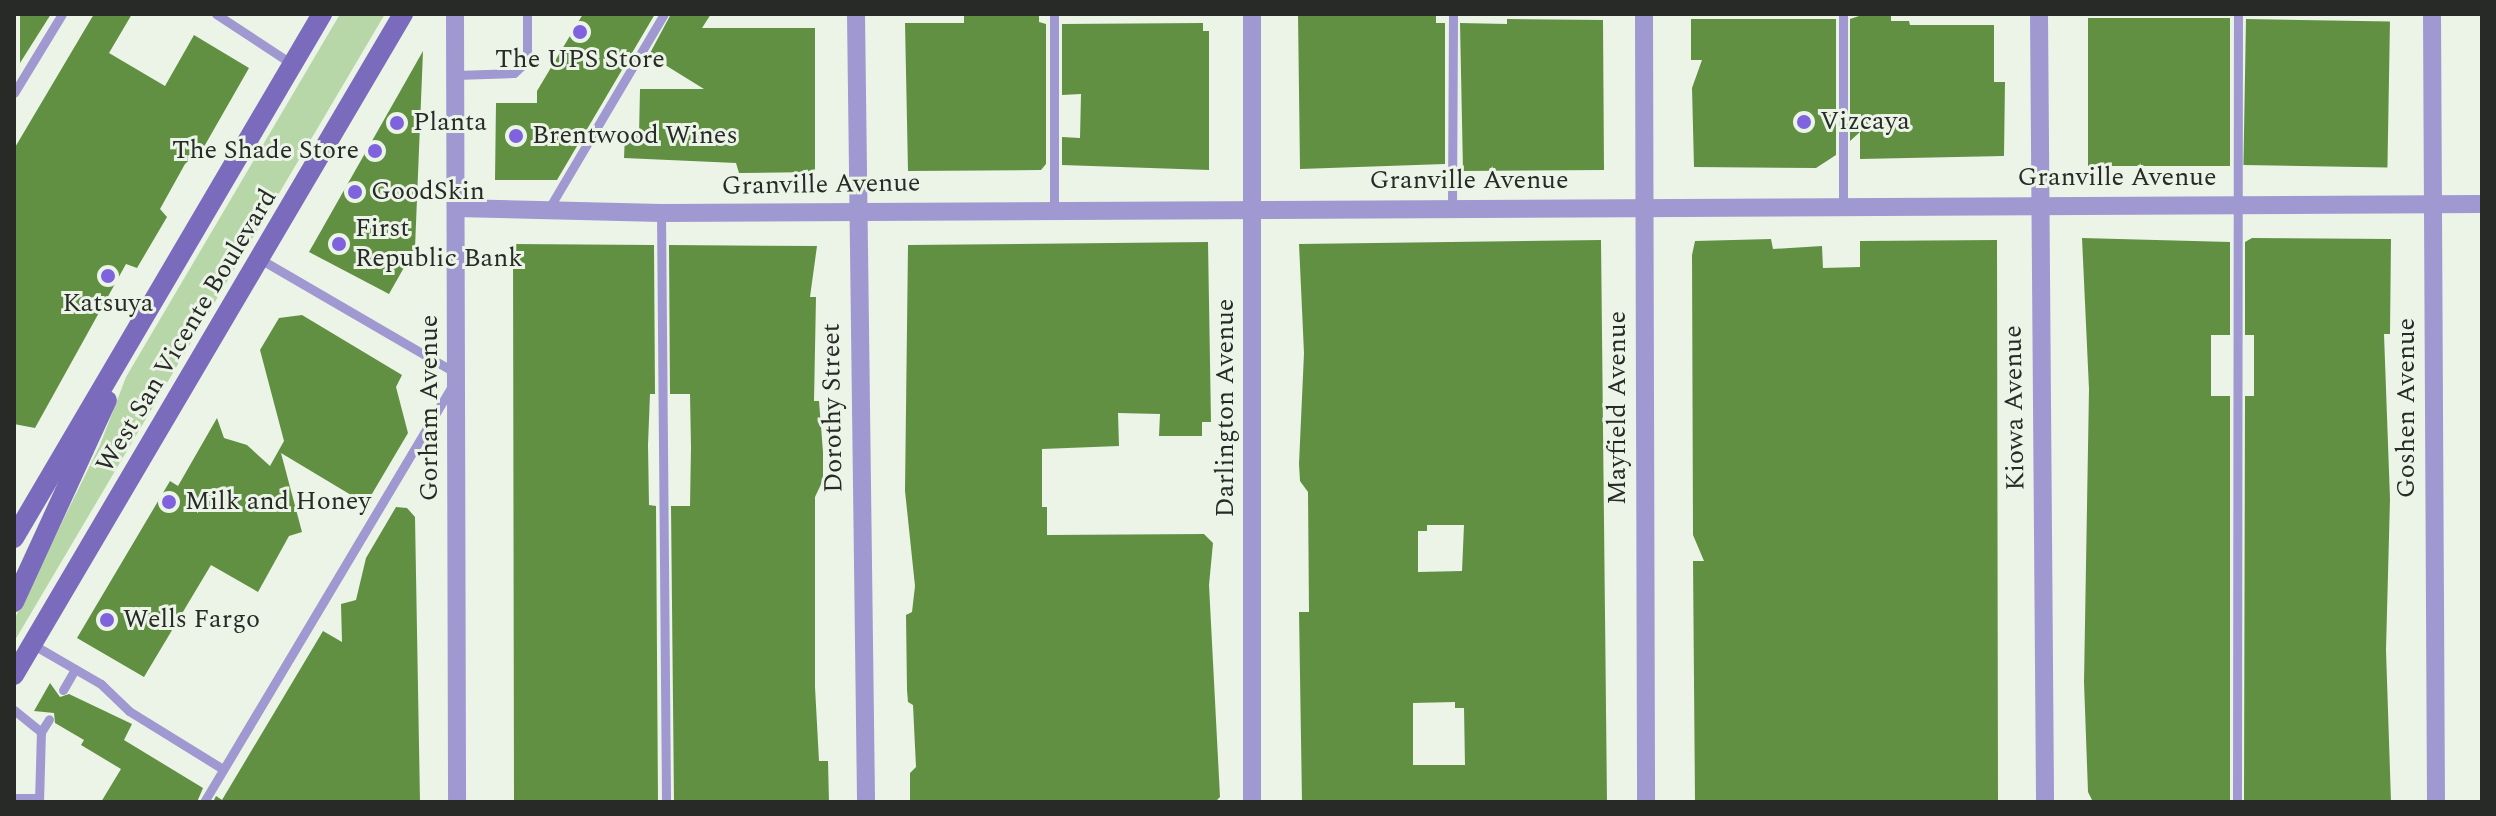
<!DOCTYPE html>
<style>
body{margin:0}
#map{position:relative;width:2496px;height:816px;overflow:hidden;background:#ebf4e7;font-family:Spectral,serif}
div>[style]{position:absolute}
.green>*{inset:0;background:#b8d7a8}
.building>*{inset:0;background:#619043;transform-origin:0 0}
.lane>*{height:9px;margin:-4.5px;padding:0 4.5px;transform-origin:4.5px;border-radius:4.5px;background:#a098d0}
.street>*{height:18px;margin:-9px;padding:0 9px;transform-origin:9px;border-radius:9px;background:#a098d0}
.secondary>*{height:20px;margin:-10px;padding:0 10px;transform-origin:10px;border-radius:10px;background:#7b6bbd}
.dots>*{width:22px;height:22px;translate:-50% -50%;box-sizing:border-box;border:4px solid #ebf4e7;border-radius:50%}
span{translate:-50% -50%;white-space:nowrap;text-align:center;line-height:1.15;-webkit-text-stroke:6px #ebf4e7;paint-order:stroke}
.poi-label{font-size:26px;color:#272a26}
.left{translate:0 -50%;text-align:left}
.right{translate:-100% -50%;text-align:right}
.street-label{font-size:26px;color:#272a26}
.frame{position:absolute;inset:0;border:16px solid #272a26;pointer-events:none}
</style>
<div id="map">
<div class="green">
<div style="clip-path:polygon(340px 14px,385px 14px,14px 642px,14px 620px,100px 445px,126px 377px)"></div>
</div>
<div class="building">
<div style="clip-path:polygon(20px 14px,51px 14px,20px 63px)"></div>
<div style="clip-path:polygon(94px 14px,132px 14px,109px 53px,165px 86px,194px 35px,249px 68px,205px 145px,185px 164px,160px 209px,167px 217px,137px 268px,126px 264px,35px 428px,14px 424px,14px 149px)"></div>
<div style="clip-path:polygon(583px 14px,655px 14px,557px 180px,495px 180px,496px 103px,537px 103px,537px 91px)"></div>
<div style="clip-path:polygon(671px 14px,711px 14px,702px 28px,815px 28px,815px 172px,739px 173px,736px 163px,624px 158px,625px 135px,639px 135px,640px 89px,704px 89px,649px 55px)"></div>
<div style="clip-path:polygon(964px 14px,1039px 14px,1039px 22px,1046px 24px,1046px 164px,1041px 170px,908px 171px,905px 23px,964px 23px)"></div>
<div style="clip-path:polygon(1298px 14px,1436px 14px,1436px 23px,1445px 23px,1445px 164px,1300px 169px)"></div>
<div style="clip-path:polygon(1859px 16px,1891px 16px,1891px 21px,1909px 21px,1910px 25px,1994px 25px,1994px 82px,2005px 82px,2004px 156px,1860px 159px,1860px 132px,1850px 141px,1850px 19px)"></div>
<div style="left:2088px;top:18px;width:142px;height:148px"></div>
<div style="clip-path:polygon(1507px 19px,1603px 20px,1604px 170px,1463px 171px,1460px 23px,1507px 24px)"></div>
<div style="clip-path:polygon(1691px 19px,1836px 19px,1836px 155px,1816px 168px,1694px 167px,1692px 88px,1702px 60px,1691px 60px)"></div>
<div style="left:2246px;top:19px;width:144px;height:146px;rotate:1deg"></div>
<div style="clip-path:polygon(1203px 23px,1203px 31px,1209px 31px,1209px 170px,1062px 165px,1062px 137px,1080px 138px,1081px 94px,1062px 95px,1062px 24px)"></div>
<div style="clip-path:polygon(423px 51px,415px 248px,389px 294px,309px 252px)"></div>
<div style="clip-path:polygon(2082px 238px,2230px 242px,2230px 335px,2211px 335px,2211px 396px,2230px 396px,2230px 802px,2093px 802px,2088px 792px,2084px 682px,2089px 389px)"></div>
<div style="clip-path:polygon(2252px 238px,2391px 239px,2390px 334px,2384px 334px,2390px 499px,2386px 650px,2391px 802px,2244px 802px,2245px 396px,2254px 396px,2254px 335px,2245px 335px,2245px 242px)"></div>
<div style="clip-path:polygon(1771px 239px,1773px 249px,1822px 246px,1823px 268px,1860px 267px,1860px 241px,1997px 240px,1998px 802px,1695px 802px,1693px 561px,1704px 561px,1693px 535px,1692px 255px,1695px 241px)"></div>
<div style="clip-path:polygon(evenodd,1601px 240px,1607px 802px,1302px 802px,1299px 612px,1309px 612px,1308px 492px,1300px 481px,1299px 464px,1304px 353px,1299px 244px,1601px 240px,1427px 525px,1464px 525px,1462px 571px,1418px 572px,1418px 531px,1427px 531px,1427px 525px,1601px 240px,1455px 702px,1455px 708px,1464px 708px,1465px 765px,1413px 765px,1413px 703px,1455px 702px)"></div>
<div style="clip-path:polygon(1208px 242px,1211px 422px,1202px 422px,1202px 436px,1159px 436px,1160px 414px,1118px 413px,1119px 446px,1042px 449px,1042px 507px,1047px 507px,1047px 535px,1204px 534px,1213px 543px,1209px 585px,1220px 797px,1215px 802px,910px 802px,910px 773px,916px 767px,913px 705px,908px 702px,907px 690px,906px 615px,912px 612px,915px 586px,905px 491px,908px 245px)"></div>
<div style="clip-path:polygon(513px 244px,654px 245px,655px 394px,650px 394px,648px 445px,649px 505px,656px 506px,658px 802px,514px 802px)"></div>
<div style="clip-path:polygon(669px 245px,817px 246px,810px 297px,816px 297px,814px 401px,819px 401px,823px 452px,823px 480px,815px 497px,815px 687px,819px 761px,828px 761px,829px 802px,674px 802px,671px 506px,690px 506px,691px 447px,690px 394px,670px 394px)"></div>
<div style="clip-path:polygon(302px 315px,402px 375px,396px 387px,408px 433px,366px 504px,281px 453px,302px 532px,289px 536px,258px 592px,211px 565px,144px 677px,77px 638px,170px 481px,178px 486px,217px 418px,224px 438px,247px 445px,270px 466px,284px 441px,260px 350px,279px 318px)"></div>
<div style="clip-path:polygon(396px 507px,407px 508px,415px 517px,420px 802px,213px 802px,216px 796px,222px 800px,323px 631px,342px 642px,341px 604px,356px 600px,366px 558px)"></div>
<div style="clip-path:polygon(50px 683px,60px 697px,69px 694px,132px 724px,124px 740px,203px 788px,197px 802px,101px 802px,121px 769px,81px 745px,84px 740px,55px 723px,54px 713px,34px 711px)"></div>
</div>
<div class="lane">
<div style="left:216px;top:14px;width:91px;rotate:33.3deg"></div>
<div style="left:1054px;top:14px;width:196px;rotate:90deg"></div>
<div style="left:456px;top:75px;width:58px;rotate:-2deg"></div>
<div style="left:514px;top:73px;width:18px;rotate:-43deg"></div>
<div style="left:527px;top:61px;width:47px;rotate:-90deg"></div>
<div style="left:14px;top:93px;width:92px;rotate:-58.7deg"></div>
<div style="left:1843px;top:203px;width:189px;rotate:-90deg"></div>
<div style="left:1452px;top:207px;width:193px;rotate:-89.7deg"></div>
<div style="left:548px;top:210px;width:228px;rotate:-59.4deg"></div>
<div style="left:661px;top:213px;width:589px;rotate:89.51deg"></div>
<div style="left:260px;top:259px;width:227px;rotate:30.2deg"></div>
<div style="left:32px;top:644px;width:80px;rotate:30.1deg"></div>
<div style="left:101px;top:684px;width:39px;rotate:44deg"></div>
<div style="left:129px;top:711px;width:110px;rotate:31.7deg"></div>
<div style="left:63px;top:690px;width:24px;rotate:-60deg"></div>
<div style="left:14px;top:710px;width:35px;rotate:39deg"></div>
<div style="left:14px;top:798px;width:25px"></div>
<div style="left:39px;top:802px;width:70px;rotate:-88.4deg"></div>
<div style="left:41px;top:732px;width:15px;rotate:-58deg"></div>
<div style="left:204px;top:802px;width:484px;rotate:-59.2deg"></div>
<div style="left:2237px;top:802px;width:788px;rotate:-89.93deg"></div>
</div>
<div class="street">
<div style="left:455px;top:14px;width:788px;rotate:89.85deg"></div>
<div style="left:856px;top:14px;width:788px;rotate:89.27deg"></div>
<div style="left:1644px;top:14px;width:788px;rotate:89.85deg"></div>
<div style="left:2039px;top:14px;width:788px;rotate:89.56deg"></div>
<div style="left:2432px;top:14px;width:788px;rotate:89.71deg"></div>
<div style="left:456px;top:208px;width:205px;rotate:1.4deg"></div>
<div style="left:661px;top:213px;width:1821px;rotate:-0.28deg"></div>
<div style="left:1252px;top:802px;width:788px;rotate:-90deg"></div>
</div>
<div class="secondary">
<div style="left:14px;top:538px;width:608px;rotate:-59.55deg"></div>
<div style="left:14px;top:602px;width:222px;rotate:-65.3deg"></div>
<div style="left:14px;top:675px;width:767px;rotate:-59.52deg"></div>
</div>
<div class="dots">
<div style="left:580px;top:32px;background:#7f62dd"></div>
<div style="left:1804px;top:122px;background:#7f62dd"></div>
<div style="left:397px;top:123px;background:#7f62dd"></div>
<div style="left:516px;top:136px;background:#7f62dd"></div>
<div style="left:375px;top:151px;background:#7f62dd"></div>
<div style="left:355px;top:192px;background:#7f62dd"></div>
<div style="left:339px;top:244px;background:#7f62dd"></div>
<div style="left:108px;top:276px;background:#7f62dd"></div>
<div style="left:169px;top:502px;background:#7f62dd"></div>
<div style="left:107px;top:620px;background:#7f62dd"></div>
</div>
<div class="poi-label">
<span style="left:580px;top:60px">The UPS Store</span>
<span class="left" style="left:1820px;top:122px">Vizcaya</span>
<span class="left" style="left:413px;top:123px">Planta</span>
<span class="left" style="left:532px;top:136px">Brentwood Wines</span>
<span class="right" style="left:359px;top:151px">The Shade Store</span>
<span class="left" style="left:371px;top:192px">GoodSkin</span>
<span class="left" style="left:355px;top:244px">First<br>Republic Bank</span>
<span style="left:108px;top:304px">Katsuya</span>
<span class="left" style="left:185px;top:502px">Milk and Honey</span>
<span class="left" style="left:123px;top:620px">Wells Fargo</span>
</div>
<div class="street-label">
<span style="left:2117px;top:178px">Granville Avenue</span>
<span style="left:1469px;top:181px">Granville Avenue</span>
<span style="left:821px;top:185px;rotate:-1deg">Granville Avenue</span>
<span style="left:187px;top:331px;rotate:-59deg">West San Vicente Boulevard</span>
<span style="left:430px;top:408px;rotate:-90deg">Gorham Avenue</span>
<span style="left:833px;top:408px;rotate:-91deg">Dorothy Street</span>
<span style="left:1226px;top:408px;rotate:-90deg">Darlington Avenue</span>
<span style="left:1618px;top:408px;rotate:-90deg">Mayfield Avenue</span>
<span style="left:2015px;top:408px;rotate:-91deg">Kiowa Avenue</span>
<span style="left:2407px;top:408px;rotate:-90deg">Goshen Avenue</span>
</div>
<div class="frame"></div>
</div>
